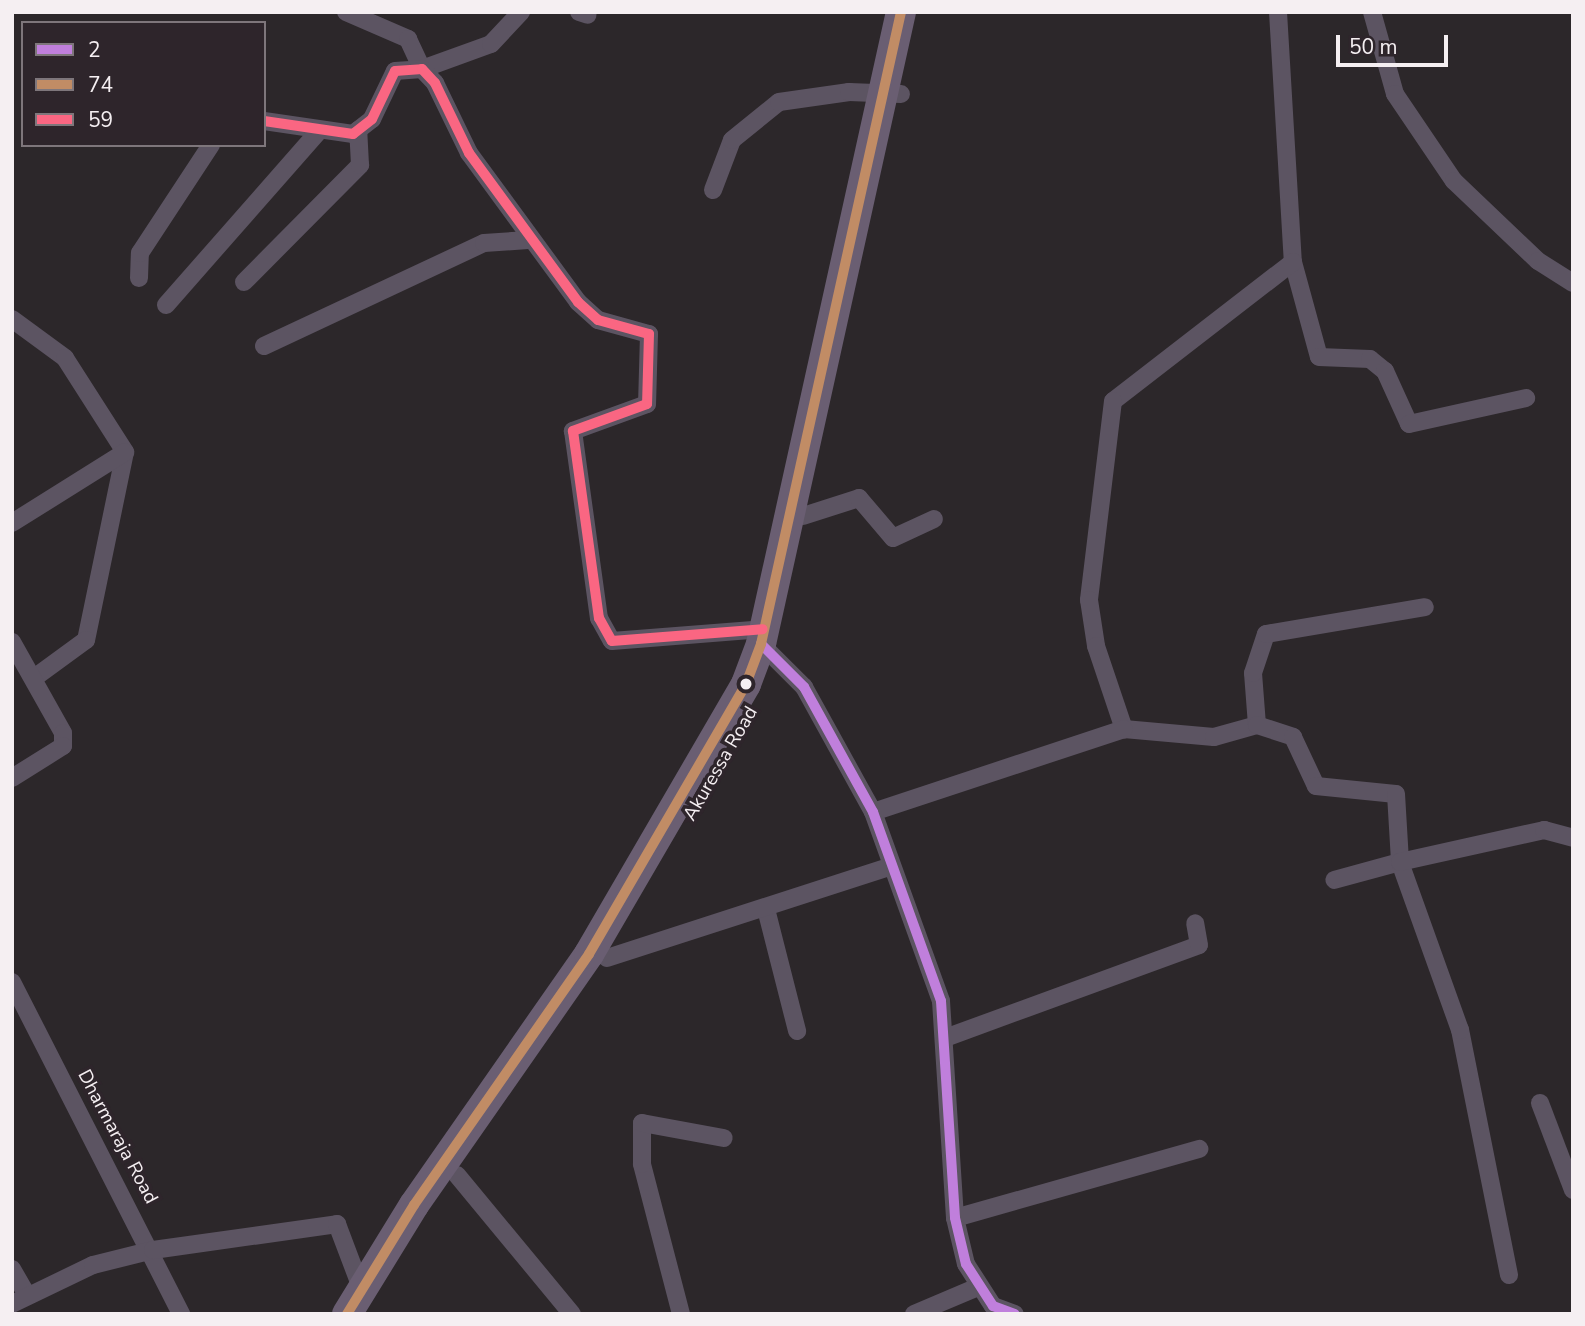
<!DOCTYPE html>
<style>
body{margin:0}
#map{position:relative;width:1585px;height:1326px;overflow:hidden;background:#2c272a;font-family:"Nunito Sans",sans-serif}
div>[style]{position:absolute}
.minor>*{height:18px;margin:-9px;padding:0 9px;transform-origin:9px;border-radius:9px;background:#5c5462}
.trunk>*{height:30px;margin:-15px;padding:0 15px;transform-origin:15px;border-radius:15px;background:#6a5e72}
.bus-1>*{height:10px;margin:-5px;padding:0 5px;transform-origin:5px;border-radius:5px;background:#c07fdc}
.bus-2>*{height:10px;margin:-5px;padding:0 5px;transform-origin:5px;border-radius:5px;background:#c18c65}
.bus-3>*{height:10px;margin:-5px;padding:0 5px;transform-origin:5px;border-radius:5px;background:#fa6682}
.dots>*{width:19px;height:19px;translate:-50% -50%;box-sizing:border-box;border:4px solid #2e252b;border-radius:50%}
span{translate:-50% -50%;white-space:nowrap;text-align:center;line-height:1.15;-webkit-text-stroke:7px #2e252b;paint-order:stroke}
.street-label{font-size:19px;color:#f5eff2}
.frame{position:absolute;inset:0;border:14px solid #f5eff2;pointer-events:none}
.legend{position:absolute;left:21px;top:21px;width:245px;height:126px;box-sizing:border-box;background:#2e252b;border:2px solid #7e767b;margin:0;padding:9px 12px;list-style:none;font-size:21px;color:#f5eff2}
.legend li{display:flex;align-items:center;gap:14px;height:35px}
.legend b{width:35px;border:2px solid #7e767b}
.scale{position:absolute;left:1336px;top:35px;width:112px;height:32px;box-sizing:border-box;border:4px solid #f5eff2;border-top:0;padding-left:9px;font-size:21px;line-height:24px;white-space:nowrap;color:#f5eff2;-webkit-text-stroke:5px #2e252b;paint-order:stroke}
</style>
<div id="map">
<div class="minor">
<div style="left:346px;top:12px;width:68px;rotate:23.5deg"></div>
<div style="left:408px;top:39px;width:33px;rotate:65deg"></div>
<div style="left:422px;top:69px;width:73px;rotate:-19.9deg"></div>
<div style="left:491px;top:44px;width:44px;rotate:-46.8deg"></div>
<div style="left:579px;top:12px;width:9px;rotate:18deg"></div>
<div style="left:1278px;top:12px;width:250px;rotate:86.6deg"></div>
<div style="left:1293px;top:262px;width:98px;rotate:74.7deg"></div>
<div style="left:1319px;top:357px;width:51px;rotate:2.2deg"></div>
<div style="left:1370px;top:359px;width:19px;rotate:39deg"></div>
<div style="left:1385px;top:371px;width:58px;rotate:65.6deg"></div>
<div style="left:1409px;top:424px;width:120px;rotate:-12.5deg"></div>
<div style="left:1372px;top:12px;width:85px;rotate:74.3deg"></div>
<div style="left:1395px;top:94px;width:105px;rotate:55.9deg"></div>
<div style="left:1454px;top:181px;width:116px;rotate:43.6deg"></div>
<div style="left:1538px;top:261px;width:41px;rotate:32.2deg"></div>
<div style="left:264px;top:121px;width:90px;rotate:8.3deg"></div>
<div style="left:353px;top:134px;width:24px;rotate:-38deg"></div>
<div style="left:372px;top:119px;width:53px;rotate:-64.4deg"></div>
<div style="left:395px;top:71px;width:27px;rotate:-4deg"></div>
<div style="left:422px;top:69px;width:19px;rotate:47deg"></div>
<div style="left:435px;top:83px;width:78px;rotate:64.1deg"></div>
<div style="left:469px;top:153px;width:185px;rotate:53.8deg"></div>
<div style="left:578px;top:302px;width:27px;rotate:42deg"></div>
<div style="left:598px;top:320px;width:53px;rotate:15.4deg"></div>
<div style="left:649px;top:334px;width:70px;rotate:91.6deg"></div>
<div style="left:647px;top:404px;width:79px;rotate:160deg"></div>
<div style="left:573px;top:431px;width:189px;rotate:82.1deg"></div>
<div style="left:599px;top:618px;width:26px;rotate:61deg"></div>
<div style="left:612px;top:641px;width:151px;rotate:-4.5deg"></div>
<div style="left:713px;top:190px;width:53px;rotate:-69.2deg"></div>
<div style="left:732px;top:140px;width:60px;rotate:-39deg"></div>
<div style="left:779px;top:102px;width:71px;rotate:-8.1deg"></div>
<div style="left:849px;top:92px;width:52px;rotate:2.2deg"></div>
<div style="left:1293px;top:262px;width:227px;rotate:142.3deg"></div>
<div style="left:1113px;top:401px;width:200px;rotate:96.9deg"></div>
<div style="left:1089px;top:600px;width:47px;rotate:81.3deg"></div>
<div style="left:1096px;top:646px;width:88px;rotate:71.4deg"></div>
<div style="left:1124px;top:729px;width:90px;rotate:5.1deg"></div>
<div style="left:1214px;top:737px;width:45px;rotate:-15.6deg"></div>
<div style="left:1257px;top:725px;width:52px;rotate:-94.4deg"></div>
<div style="left:1253px;top:673px;width:41px;rotate:-71.6deg"></div>
<div style="left:1266px;top:634px;width:161px;rotate:-9.6deg"></div>
<div style="left:139px;top:278px;width:25px;rotate:-88deg"></div>
<div style="left:140px;top:253px;width:129px;rotate:-56.7deg"></div>
<div style="left:244px;top:282px;width:165px;rotate:-45.2deg"></div>
<div style="left:360px;top:165px;width:35px;rotate:-93deg"></div>
<div style="left:166px;top:305px;width:232px;rotate:-48.7deg"></div>
<div style="left:12px;top:319px;width:66px;rotate:36.3deg"></div>
<div style="left:65px;top:358px;width:112px;rotate:57.4deg"></div>
<div style="left:125px;top:452px;width:192px;rotate:101.7deg"></div>
<div style="left:86px;top:640px;width:64px;rotate:143.8deg"></div>
<div style="left:264px;top:346px;width:243px;rotate:-25.1deg"></div>
<div style="left:484px;top:243px;width:44px;rotate:-3.9deg"></div>
<div style="left:803px;top:516px;width:59px;rotate:-17.8deg"></div>
<div style="left:859px;top:498px;width:52px;rotate:49.6deg"></div>
<div style="left:893px;top:538px;width:45px;rotate:-24.9deg"></div>
<div style="left:12px;top:523px;width:133px;rotate:-32.1deg"></div>
<div style="left:12px;top:642px;width:104px;rotate:60.7deg"></div>
<div style="left:63px;top:733px;width:13px;rotate:90deg"></div>
<div style="left:63px;top:746px;width:60px;rotate:147.9deg"></div>
<div style="left:761px;top:644px;width:61px;rotate:45deg"></div>
<div style="left:804px;top:687px;width:143px;rotate:61.1deg"></div>
<div style="left:873px;top:812px;width:201px;rotate:70.2deg"></div>
<div style="left:941px;top:1001px;width:217px;rotate:86.3deg"></div>
<div style="left:955px;top:1218px;width:47px;rotate:76.6deg"></div>
<div style="left:966px;top:1264px;width:50px;rotate:57.3deg"></div>
<div style="left:993px;top:1306px;width:23px;rotate:20deg"></div>
<div style="left:1257px;top:725px;width:38px;rotate:18deg"></div>
<div style="left:1293px;top:737px;width:54px;rotate:64.9deg"></div>
<div style="left:1316px;top:786px;width:80px;rotate:5.7deg"></div>
<div style="left:1396px;top:794px;width:68px;rotate:86.6deg"></div>
<div style="left:1400px;top:862px;width:68px;rotate:164.7deg"></div>
<div style="left:873px;top:812px;width:264px;rotate:-18.3deg"></div>
<div style="left:766px;top:909px;width:126px;rotate:75.7deg"></div>
<div style="left:607px;top:958px;width:299px;rotate:-17.9deg"></div>
<div style="left:12px;top:982px;width:373px;rotate:63deg"></div>
<div style="left:945px;top:1038px;width:270px;rotate:-20.1deg"></div>
<div style="left:1199px;top:945px;width:22px;rotate:-100deg"></div>
<div style="left:1540px;top:1103px;width:93px;rotate:69.2deg"></div>
<div style="left:457px;top:1175px;width:180px;rotate:50.4deg"></div>
<div style="left:955px;top:1218px;width:254px;rotate:-15.8deg"></div>
<div style="left:12px;top:1269px;width:30px;rotate:60deg"></div>
<div style="left:1509px;top:1275px;width:250px;rotate:-101.3deg"></div>
<div style="left:1460px;top:1030px;width:178px;rotate:-109.7deg"></div>
<div style="left:1400px;top:862px;width:148px;rotate:-12.5deg"></div>
<div style="left:1544px;top:830px;width:30px;rotate:15deg"></div>
<div style="left:12px;top:1304px;width:90px;rotate:-25.7deg"></div>
<div style="left:93px;top:1265px;width:62px;rotate:-14deg"></div>
<div style="left:153px;top:1250px;width:186px;rotate:-8deg"></div>
<div style="left:337px;top:1224px;width:71px;rotate:69.3deg"></div>
<div style="left:681px;top:1314px;width:155px;rotate:-104.6deg"></div>
<div style="left:642px;top:1164px;width:41px;rotate:-90deg"></div>
<div style="left:642px;top:1123px;width:83px;rotate:10.4deg"></div>
<div style="left:914px;top:1314px;width:69px;rotate:-22.9deg"></div>
</div>
<div class="trunk">
<div style="left:347px;top:1314px;width:128px;rotate:-58.4deg"></div>
<div style="left:414px;top:1205px;width:306px;rotate:-55.1deg"></div>
<div style="left:589px;top:954px;width:312px;rotate:-59.8deg"></div>
<div style="left:746px;top:684px;width:43px;rotate:-69.4deg"></div>
<div style="left:761px;top:644px;width:647px;rotate:-77.51deg"></div>
</div>
<div class="bus-1">
<div style="left:761px;top:644px;width:61px;rotate:45deg"></div>
<div style="left:804px;top:687px;width:143px;rotate:61.1deg"></div>
<div style="left:873px;top:812px;width:201px;rotate:70.2deg"></div>
<div style="left:941px;top:1001px;width:217px;rotate:86.3deg"></div>
<div style="left:955px;top:1218px;width:47px;rotate:76.6deg"></div>
<div style="left:966px;top:1264px;width:50px;rotate:57.3deg"></div>
<div style="left:993px;top:1306px;width:23px;rotate:20deg"></div>
</div>
<div class="bus-2">
<div style="left:347px;top:1314px;width:128px;rotate:-58.4deg"></div>
<div style="left:414px;top:1205px;width:306px;rotate:-55.1deg"></div>
<div style="left:589px;top:954px;width:312px;rotate:-59.8deg"></div>
<div style="left:746px;top:684px;width:43px;rotate:-69.4deg"></div>
<div style="left:761px;top:644px;width:647px;rotate:-77.51deg"></div>
</div>
<div class="bus-3">
<div style="left:264px;top:121px;width:90px;rotate:8.3deg"></div>
<div style="left:353px;top:134px;width:24px;rotate:-38deg"></div>
<div style="left:372px;top:119px;width:53px;rotate:-64.4deg"></div>
<div style="left:395px;top:71px;width:27px;rotate:-4deg"></div>
<div style="left:422px;top:69px;width:19px;rotate:47deg"></div>
<div style="left:435px;top:83px;width:78px;rotate:64.1deg"></div>
<div style="left:469px;top:153px;width:185px;rotate:53.8deg"></div>
<div style="left:578px;top:302px;width:27px;rotate:42deg"></div>
<div style="left:598px;top:320px;width:53px;rotate:15.4deg"></div>
<div style="left:649px;top:334px;width:70px;rotate:91.6deg"></div>
<div style="left:647px;top:404px;width:79px;rotate:160deg"></div>
<div style="left:573px;top:431px;width:189px;rotate:82.1deg"></div>
<div style="left:599px;top:618px;width:26px;rotate:61deg"></div>
<div style="left:612px;top:641px;width:151px;rotate:-4.5deg"></div>
</div>
<div class="dots">
<div style="left:746px;top:684px;background:#f5eff2"></div>
</div>
<div class="street-label">
<span style="left:721px;top:764px;rotate:-60deg">Akuressa Road</span>
<span style="left:117px;top:1137px;rotate:62deg">Dharmaraja Road</span>
</div>
<div class="frame"></div>
<ul class="legend">
<li><b style="height:9px;background:#c07fdc"></b>2</li>
<li><b style="height:9px;background:#c18c65"></b>74</li>
<li><b style="height:9px;background:#fa6682"></b>59</li>
</ul>
<div class="scale">50 m</div>
</div>
